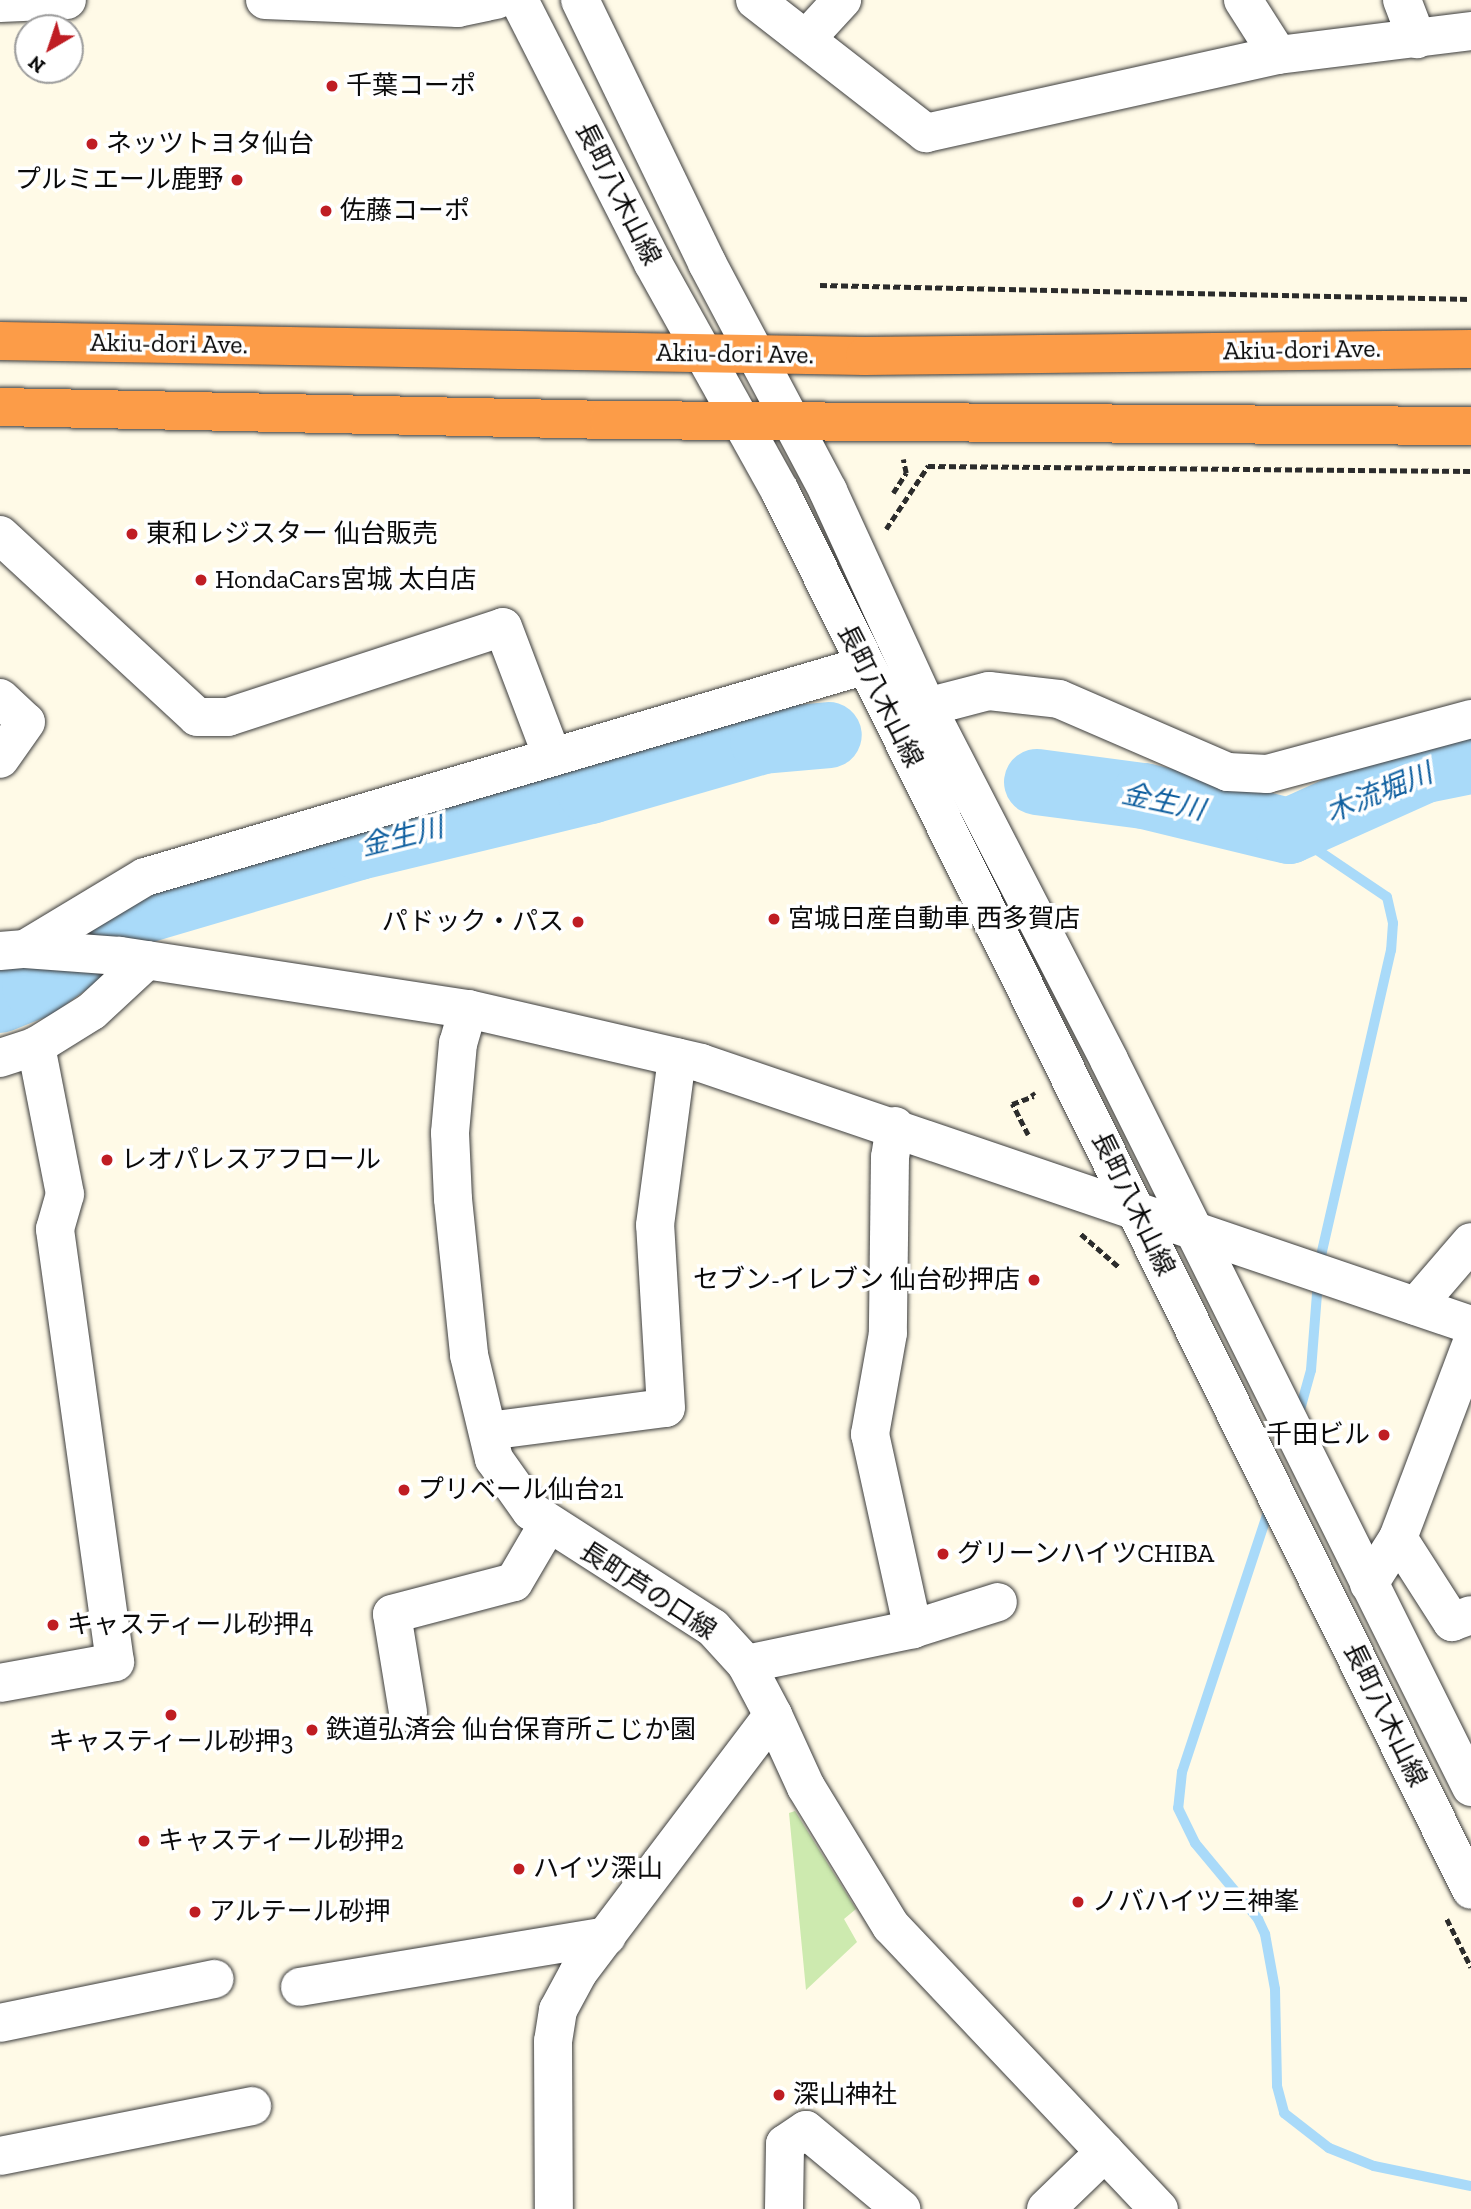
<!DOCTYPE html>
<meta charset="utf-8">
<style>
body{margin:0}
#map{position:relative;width:1471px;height:2209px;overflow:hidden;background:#fffae7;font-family:"Zilla Slab","Noto Sans JP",serif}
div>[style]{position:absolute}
.green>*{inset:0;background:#cdeaaf}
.stream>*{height:10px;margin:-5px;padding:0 5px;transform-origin:5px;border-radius:5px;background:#a9daf9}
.river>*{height:66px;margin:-33px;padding:0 33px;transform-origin:33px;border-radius:33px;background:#a9daf9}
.path>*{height:4.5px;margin-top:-2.25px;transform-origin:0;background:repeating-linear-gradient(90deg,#2c2c2c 0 7px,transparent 0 10.5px)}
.roads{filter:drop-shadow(0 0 2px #3d3d3d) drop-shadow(0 0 2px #3d3d3d)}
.minor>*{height:38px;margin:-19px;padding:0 19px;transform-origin:19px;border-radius:19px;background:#fff}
.highway>*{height:38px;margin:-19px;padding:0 19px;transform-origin:19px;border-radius:19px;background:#fc9c48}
.dots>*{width:19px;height:19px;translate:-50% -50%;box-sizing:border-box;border:4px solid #fff;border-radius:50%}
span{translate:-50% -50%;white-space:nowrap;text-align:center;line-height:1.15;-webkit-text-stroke:7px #fff;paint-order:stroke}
.poi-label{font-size:26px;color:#0a0a0a}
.left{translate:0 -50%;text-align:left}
.right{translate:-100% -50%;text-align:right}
.street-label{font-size:26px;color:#0a0a0a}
.water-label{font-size:28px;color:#0f5f9f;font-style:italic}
.north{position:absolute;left:14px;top:14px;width:70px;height:70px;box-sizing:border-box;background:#fff;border:2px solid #9d9d9d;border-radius:50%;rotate:219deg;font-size:19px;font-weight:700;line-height:28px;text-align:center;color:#0a0a0a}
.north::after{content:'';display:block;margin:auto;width:24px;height:32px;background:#bf1d23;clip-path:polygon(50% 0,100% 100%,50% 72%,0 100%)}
</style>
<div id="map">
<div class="green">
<div style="clip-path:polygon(795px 1811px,856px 1909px,844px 1919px,857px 1942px,806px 1990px,789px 1813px)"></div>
</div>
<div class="stream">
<div style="left:1289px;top:831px;width:118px;rotate:34deg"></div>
<div style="left:1387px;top:897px;width:27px;rotate:77deg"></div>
<div style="left:1393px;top:923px;width:27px;rotate:94deg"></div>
<div style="left:1391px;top:950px;width:323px;rotate:102.9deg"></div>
<div style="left:1298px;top:1417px;width:49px;rotate:-74.5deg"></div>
<div style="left:1311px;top:1370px;width:89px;rotate:-85.5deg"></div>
<div style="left:1270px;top:1506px;width:280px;rotate:108.3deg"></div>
<div style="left:1182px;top:1772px;width:36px;rotate:96deg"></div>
<div style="left:1178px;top:1808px;width:39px;rotate:64deg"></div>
<div style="left:1195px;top:1843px;width:99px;rotate:50.3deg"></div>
<div style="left:1258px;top:1919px;width:17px;rotate:65deg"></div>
<div style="left:1265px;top:1934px;width:56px;rotate:79.7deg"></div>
<div style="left:1275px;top:1989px;width:97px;rotate:88.8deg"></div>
<div style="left:1277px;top:2086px;width:28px;rotate:75deg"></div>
<div style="left:1284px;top:2113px;width:57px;rotate:37.9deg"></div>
<div style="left:1329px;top:2148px;width:48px;rotate:21.8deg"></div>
<div style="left:1374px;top:2166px;width:99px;rotate:11.7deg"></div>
</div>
<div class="river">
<div style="left:1037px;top:782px;width:108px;rotate:7.5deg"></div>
<div style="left:1144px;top:796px;width:149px;rotate:13.6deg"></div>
<div style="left:1289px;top:831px;width:149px;rotate:-24.2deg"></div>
<div style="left:1425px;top:770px;width:47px;rotate:-11.1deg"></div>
<div style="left:0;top:1000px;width:38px;rotate:-22deg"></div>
<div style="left:35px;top:986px;width:127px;rotate:-35.7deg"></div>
<div style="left:138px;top:912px;width:230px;rotate:-16.4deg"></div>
<div style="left:359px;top:847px;width:238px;rotate:-13.6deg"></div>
<div style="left:590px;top:791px;width:180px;rotate:-16.1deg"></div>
<div style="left:763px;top:741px;width:66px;rotate:-5.2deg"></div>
</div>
<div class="path">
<div style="left:820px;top:285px;width:651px;rotate:1.23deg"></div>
<div style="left:893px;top:493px;width:24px;rotate:-57deg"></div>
<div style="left:906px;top:473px;width:14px;rotate:-102deg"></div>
<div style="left:886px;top:529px;width:76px;rotate:-56.3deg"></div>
<div style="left:928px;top:466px;width:543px;rotate:0.53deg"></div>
<div style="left:1028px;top:1135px;width:35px;rotate:-117deg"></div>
<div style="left:1012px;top:1104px;width:23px;rotate:-20deg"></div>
<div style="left:1034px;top:1096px;width:4px;rotate:-124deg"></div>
<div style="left:1081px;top:1234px;width:50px;rotate:41deg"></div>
<div style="left:1447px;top:1919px;width:54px;rotate:63.4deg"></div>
</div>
<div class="roads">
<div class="minor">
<div style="left:265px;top:0;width:193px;rotate:2.4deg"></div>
<div style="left:458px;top:8px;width:40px;rotate:-12deg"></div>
<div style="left:519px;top:0;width:295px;rotate:63deg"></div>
<div style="left:653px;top:263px;width:261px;rotate:60.9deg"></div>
<div style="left:780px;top:491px;width:1560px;rotate:63.71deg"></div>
<div style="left:580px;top:0;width:292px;rotate:64.2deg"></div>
<div style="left:707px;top:263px;width:258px;rotate:62deg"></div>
<div style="left:828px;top:491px;width:238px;rotate:65.4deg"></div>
<div style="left:927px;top:707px;width:397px;rotate:62.7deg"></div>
<div style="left:1109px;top:1060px;width:812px;rotate:63.53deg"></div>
<div style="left:755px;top:0;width:217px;rotate:37.9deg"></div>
<div style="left:926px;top:133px;width:361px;rotate:-12.5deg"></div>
<div style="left:1278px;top:55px;width:194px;rotate:-7.1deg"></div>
<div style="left:1243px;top:0;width:65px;rotate:57.5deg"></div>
<div style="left:1402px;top:0;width:42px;rotate:69deg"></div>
<div style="left:0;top:3px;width:67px;rotate:-2.6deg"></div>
<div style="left:807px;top:38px;width:52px;rotate:-47.4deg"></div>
<div style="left:0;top:535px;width:268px;rotate:42.7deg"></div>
<div style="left:197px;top:717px;width:31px"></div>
<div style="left:228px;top:717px;width:289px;rotate:-18.1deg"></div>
<div style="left:503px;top:627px;width:138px;rotate:69.2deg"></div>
<div style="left:0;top:698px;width:35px;rotate:43deg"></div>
<div style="left:26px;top:722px;width:45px;rotate:125.1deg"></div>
<div style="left:927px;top:707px;width:64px;rotate:-14.5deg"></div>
<div style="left:989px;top:691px;width:70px;rotate:6.5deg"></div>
<div style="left:1059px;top:699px;width:184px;rotate:23.4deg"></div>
<div style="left:1228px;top:772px;width:39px;rotate:3deg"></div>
<div style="left:1267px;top:774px;width:211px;rotate:-15.1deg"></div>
<div style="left:25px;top:949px;width:140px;rotate:-31deg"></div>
<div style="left:145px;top:877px;width:748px;rotate:-16.38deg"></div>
<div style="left:0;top:951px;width:25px;rotate:-5deg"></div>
<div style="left:25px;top:949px;width:95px;rotate:4.2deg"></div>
<div style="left:120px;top:956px;width:352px;rotate:8.7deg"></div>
<div style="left:468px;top:1009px;width:239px;rotate:13deg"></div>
<div style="left:701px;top:1063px;width:813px;rotate:18.79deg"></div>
<div style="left:468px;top:1009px;width:35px;rotate:106deg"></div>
<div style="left:458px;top:1043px;width:90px;rotate:95.1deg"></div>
<div style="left:450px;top:1133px;width:66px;rotate:87.4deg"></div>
<div style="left:453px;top:1199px;width:157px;rotate:84.1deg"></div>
<div style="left:469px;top:1355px;width:107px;rotate:76.5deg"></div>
<div style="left:494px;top:1459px;width:64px;rotate:54.6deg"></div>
<div style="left:531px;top:1511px;width:216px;rotate:32.7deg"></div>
<div style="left:713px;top:1628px;width:49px;rotate:47.5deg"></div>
<div style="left:746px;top:1664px;width:58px;rotate:62.1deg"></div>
<div style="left:773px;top:1715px;width:323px;rotate:127.1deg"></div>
<div style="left:578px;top:1973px;width:42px;rotate:118.4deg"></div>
<div style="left:558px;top:2010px;width:31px;rotate:99deg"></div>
<div style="left:553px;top:2041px;width:168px;rotate:89.7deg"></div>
<div style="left:0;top:1058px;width:38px;rotate:-18deg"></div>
<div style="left:36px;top:1046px;width:66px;rotate:-32deg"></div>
<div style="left:92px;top:1011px;width:75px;rotate:-42.8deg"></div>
<div style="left:895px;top:1126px;width:31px;rotate:99deg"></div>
<div style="left:890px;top:1157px;width:176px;rotate:90.7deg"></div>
<div style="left:888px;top:1333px;width:103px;rotate:100.1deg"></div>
<div style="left:870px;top:1434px;width:200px;rotate:77.6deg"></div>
<div style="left:1416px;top:1306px;width:84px;rotate:-49.3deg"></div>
<div style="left:488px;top:1431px;width:179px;rotate:-7.4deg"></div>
<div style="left:666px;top:1408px;width:183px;rotate:-93.4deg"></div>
<div style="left:655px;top:1225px;width:169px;rotate:-82.5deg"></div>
<div style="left:1398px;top:1538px;width:100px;rotate:57.3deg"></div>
<div style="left:1452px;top:1622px;width:20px;rotate:-20deg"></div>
<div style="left:1369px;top:1584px;width:54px;rotate:-57.8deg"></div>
<div style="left:1398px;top:1538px;width:206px;rotate:-69.3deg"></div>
<div style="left:746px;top:1664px;width:171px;rotate:-11.8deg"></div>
<div style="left:913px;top:1629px;width:89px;rotate:-17.6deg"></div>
<div style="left:0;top:1683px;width:117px;rotate:-10.3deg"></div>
<div style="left:115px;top:1662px;width:437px;rotate:-97.9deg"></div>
<div style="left:55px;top:1229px;width:36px;rotate:-74deg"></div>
<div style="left:65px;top:1194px;width:151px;rotate:-101.1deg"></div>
<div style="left:408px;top:1712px;width:99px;rotate:-99.3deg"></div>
<div style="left:392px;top:1614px;width:126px;rotate:-14.7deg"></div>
<div style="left:514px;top:1582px;width:67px;rotate:-59.6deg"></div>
<div style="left:773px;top:1715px;width:79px;rotate:65.4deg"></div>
<div style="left:806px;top:1787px;width:163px;rotate:58.6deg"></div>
<div style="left:891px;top:1926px;width:390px;rotate:46.6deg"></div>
<div style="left:300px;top:1987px;width:311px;rotate:-9.4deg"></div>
<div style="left:0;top:2023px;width:219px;rotate:-11.6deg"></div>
<div style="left:0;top:2156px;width:257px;rotate:-11.2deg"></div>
<div style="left:784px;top:2209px;width:65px;rotate:-89.1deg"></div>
<div style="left:785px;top:2144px;width:25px;rotate:-34deg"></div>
<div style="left:806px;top:2130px;width:124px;rotate:39.7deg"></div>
<div style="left:1046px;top:2209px;width:82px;rotate:-44deg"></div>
</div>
<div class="highway">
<div style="left:0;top:341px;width:865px;rotate:0.99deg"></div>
<div style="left:865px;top:356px;width:606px;rotate:-0.66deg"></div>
<div style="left:0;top:407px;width:609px;rotate:1.22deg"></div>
<div style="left:609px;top:420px;width:862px;rotate:0.4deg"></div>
</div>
</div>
<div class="dots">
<div style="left:332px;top:86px;background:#bf1d23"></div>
<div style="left:92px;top:144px;background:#bf1d23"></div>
<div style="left:237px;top:180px;background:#bf1d23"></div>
<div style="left:326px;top:211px;background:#bf1d23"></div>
<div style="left:132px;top:534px;background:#bf1d23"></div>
<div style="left:201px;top:580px;background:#bf1d23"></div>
<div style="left:774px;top:919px;background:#bf1d23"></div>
<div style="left:578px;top:922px;background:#bf1d23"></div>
<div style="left:107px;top:1160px;background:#bf1d23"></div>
<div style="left:1034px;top:1280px;background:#bf1d23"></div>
<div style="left:1384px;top:1435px;background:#bf1d23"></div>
<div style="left:404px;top:1490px;background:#bf1d23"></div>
<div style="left:943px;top:1554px;background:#bf1d23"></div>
<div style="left:53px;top:1625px;background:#bf1d23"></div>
<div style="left:171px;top:1715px;background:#bf1d23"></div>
<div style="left:312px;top:1730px;background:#bf1d23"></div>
<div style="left:144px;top:1841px;background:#bf1d23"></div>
<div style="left:519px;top:1869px;background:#bf1d23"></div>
<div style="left:1078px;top:1902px;background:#bf1d23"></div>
<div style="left:195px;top:1912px;background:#bf1d23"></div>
<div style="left:779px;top:2095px;background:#bf1d23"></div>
</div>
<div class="poi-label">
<span class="left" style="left:346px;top:86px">千葉コーポ</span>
<span class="left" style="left:106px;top:144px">ネッツトヨタ仙台</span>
<span class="right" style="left:223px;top:180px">プルミエール鹿野</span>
<span class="left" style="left:340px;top:211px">佐藤コーポ</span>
<span class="left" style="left:146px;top:534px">東和レジスター 仙台販売</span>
<span class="left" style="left:215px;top:580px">HondaCars宮城 太白店</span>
<span class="left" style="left:788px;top:919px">宮城日産自動車 西多賀店</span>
<span class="right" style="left:564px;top:922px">パドック・パス</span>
<span class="left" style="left:121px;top:1160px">レオパレスアフロール</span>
<span class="right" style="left:1020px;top:1280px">セブン-イレブン 仙台砂押店</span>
<span class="right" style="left:1370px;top:1435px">千田ビル</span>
<span class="left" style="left:418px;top:1490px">プリベール仙台21</span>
<span class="left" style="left:957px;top:1554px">グリーンハイツCHIBA</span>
<span class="left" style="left:67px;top:1625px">キャスティール砂押4</span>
<span class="left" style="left:326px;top:1730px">鉄道弘済会 仙台保育所こじか園</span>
<span style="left:171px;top:1742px">キャスティール砂押3</span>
<span class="left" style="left:158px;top:1841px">キャスティール砂押2</span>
<span class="left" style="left:533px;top:1869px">ハイツ深山</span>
<span class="left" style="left:1092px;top:1902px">ノバハイツ三神峯</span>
<span class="left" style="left:209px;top:1912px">アルテール砂押</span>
<span class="left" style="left:793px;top:2095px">深山神社</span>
</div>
<div class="street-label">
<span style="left:618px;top:194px;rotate:63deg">長町八木山線</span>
<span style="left:169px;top:344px;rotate:1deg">Akiu-dori Ave.</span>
<span style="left:1302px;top:350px;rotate:-1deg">Akiu-dori Ave.</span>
<span style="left:735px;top:354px;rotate:1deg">Akiu-dori Ave.</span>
<span style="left:880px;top:696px;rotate:63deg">長町八木山線</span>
<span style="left:1133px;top:1204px;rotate:64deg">長町八木山線</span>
<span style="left:648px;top:1591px;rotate:33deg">長町芦の口線</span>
<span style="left:1385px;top:1715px;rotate:64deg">長町八木山線</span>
</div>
<div class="water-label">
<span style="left:1379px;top:793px;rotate:-22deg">木流堀川</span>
<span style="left:1163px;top:802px;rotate:12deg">金生川</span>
<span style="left:402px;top:837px;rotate:-14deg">金生川</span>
</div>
<div class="north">N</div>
</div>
